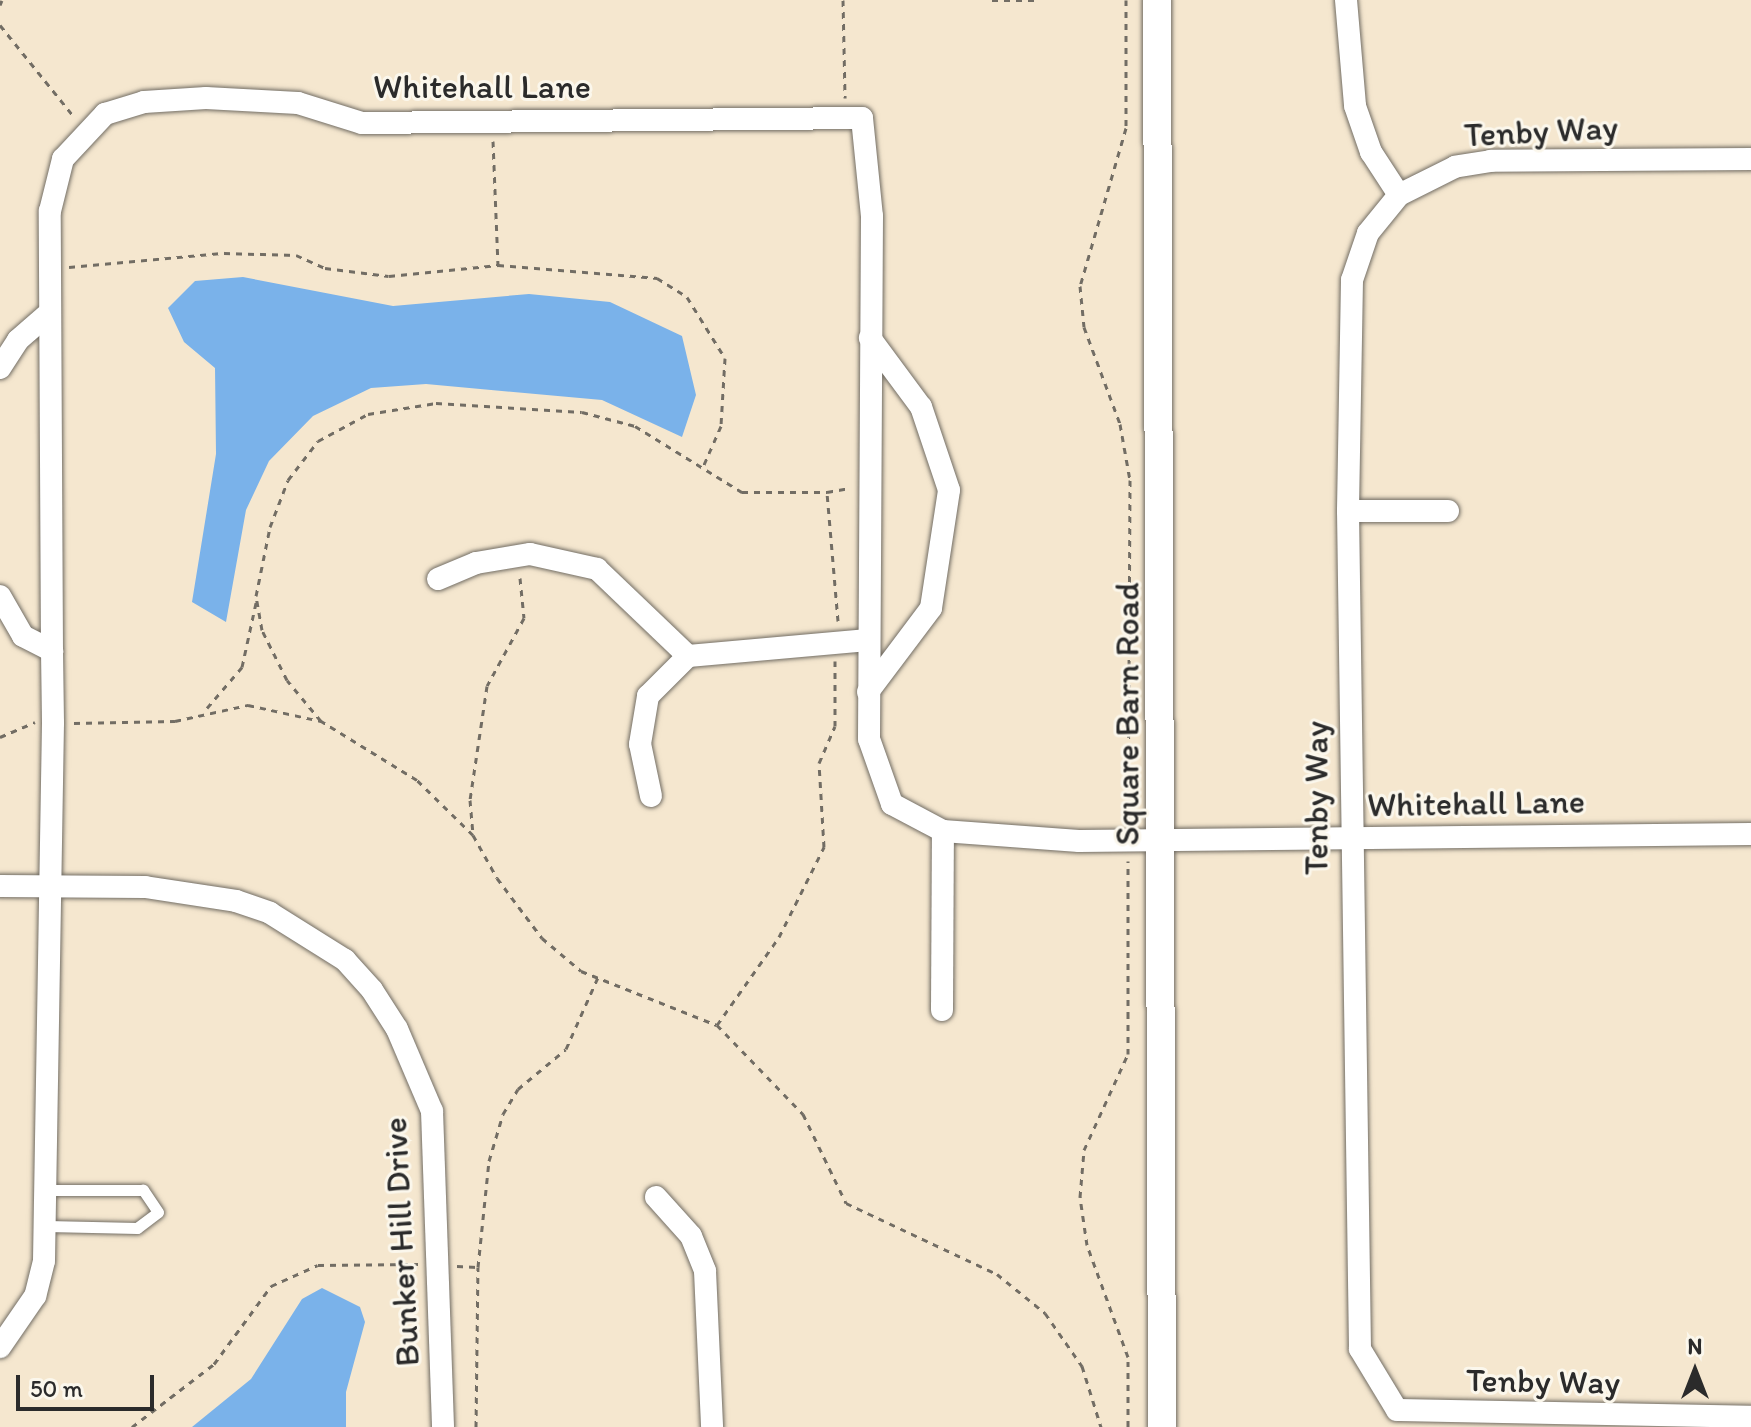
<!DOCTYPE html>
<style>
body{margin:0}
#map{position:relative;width:1751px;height:1427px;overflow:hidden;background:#f5e7cf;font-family:Itim,sans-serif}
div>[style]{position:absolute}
.water>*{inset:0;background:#7ab2ea}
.path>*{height:3px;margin-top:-1.5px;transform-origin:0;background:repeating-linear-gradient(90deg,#726d64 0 6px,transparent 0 12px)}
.roads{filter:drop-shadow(0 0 2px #726d64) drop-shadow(0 0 2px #726d64)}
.service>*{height:11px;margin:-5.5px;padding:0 5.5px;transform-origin:5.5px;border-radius:5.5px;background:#fff}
.minor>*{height:22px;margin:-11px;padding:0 11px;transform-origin:11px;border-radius:11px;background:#fff}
.tertiary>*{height:28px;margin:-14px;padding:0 14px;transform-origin:14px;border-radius:14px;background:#fff}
span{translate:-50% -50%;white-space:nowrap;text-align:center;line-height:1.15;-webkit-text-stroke:6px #fbf7ec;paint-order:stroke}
.street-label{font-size:34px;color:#2b2b2b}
.north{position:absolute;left:1655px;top:1331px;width:80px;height:80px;-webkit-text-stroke:6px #fbf7ec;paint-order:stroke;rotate:0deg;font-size:22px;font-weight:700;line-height:32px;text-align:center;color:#2b2b2b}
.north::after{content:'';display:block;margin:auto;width:28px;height:36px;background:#2b2b2b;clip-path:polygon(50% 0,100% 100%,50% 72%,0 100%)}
.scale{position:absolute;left:16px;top:1375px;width:138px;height:36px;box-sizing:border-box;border:4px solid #2b2b2b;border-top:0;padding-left:10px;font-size:24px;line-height:28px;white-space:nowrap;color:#2b2b2b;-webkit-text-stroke:6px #fbf7ec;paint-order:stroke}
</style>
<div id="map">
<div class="water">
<div style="clip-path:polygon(243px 277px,393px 306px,529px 294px,610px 302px,682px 336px,696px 395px,682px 437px,602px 400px,426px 384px,371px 388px,313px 416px,269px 461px,246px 510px,226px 622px,192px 602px,216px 454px,215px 368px,184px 342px,168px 308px,195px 281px)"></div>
<div style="clip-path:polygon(322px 1288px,360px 1307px,365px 1322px,346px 1392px,346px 1427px,192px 1427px,251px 1379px,302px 1299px)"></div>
</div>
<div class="path">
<div style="left:843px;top:0;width:98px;rotate:88.8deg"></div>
<div style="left:992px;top:0;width:43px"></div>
<div style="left:1126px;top:0;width:128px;rotate:90deg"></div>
<div style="left:1126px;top:128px;width:165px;rotate:106.2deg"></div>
<div style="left:1080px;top:286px;width:41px;rotate:84.4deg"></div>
<div style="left:1084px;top:327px;width:103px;rotate:69.6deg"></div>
<div style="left:1120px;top:424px;width:57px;rotate:79.9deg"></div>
<div style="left:1130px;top:480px;width:341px;rotate:90.3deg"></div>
<div style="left:0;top:5px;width:5px;rotate:-68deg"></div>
<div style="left:0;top:25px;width:119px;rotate:51.1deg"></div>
<div style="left:493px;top:141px;width:124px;rotate:87.7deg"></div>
<div style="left:69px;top:267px;width:156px;rotate:-5.2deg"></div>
<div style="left:224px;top:253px;width:72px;rotate:1.6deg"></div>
<div style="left:296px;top:255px;width:32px;rotate:24deg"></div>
<div style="left:325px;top:268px;width:64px;rotate:7.1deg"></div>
<div style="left:389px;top:276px;width:110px;rotate:-5.8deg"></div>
<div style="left:498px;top:265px;width:160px;rotate:4.7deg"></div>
<div style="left:657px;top:278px;width:36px;rotate:32deg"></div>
<div style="left:687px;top:297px;width:72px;rotate:58.1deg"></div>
<div style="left:725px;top:358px;width:68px;rotate:93.4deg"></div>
<div style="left:721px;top:426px;width:47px;rotate:113.8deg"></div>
<div style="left:520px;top:578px;width:40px;rotate:84.3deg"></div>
<div style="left:524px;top:618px;width:77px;rotate:118.6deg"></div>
<div style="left:487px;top:686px;width:115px;rotate:98.5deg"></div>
<div style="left:470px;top:800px;width:35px;rotate:85deg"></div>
<div style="left:473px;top:835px;width:49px;rotate:60.8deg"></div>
<div style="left:497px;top:878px;width:75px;rotate:53.1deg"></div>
<div style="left:542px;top:938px;width:51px;rotate:40.2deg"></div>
<div style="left:581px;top:971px;width:146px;rotate:21.7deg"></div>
<div style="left:717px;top:1025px;width:124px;rotate:46deg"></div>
<div style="left:803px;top:1114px;width:99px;rotate:64.2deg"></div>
<div style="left:846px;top:1203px;width:167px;rotate:25.2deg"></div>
<div style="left:997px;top:1274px;width:62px;rotate:39.1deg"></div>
<div style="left:1045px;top:1313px;width:65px;rotate:55.1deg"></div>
<div style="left:1082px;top:1366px;width:64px;rotate:72.7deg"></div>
<div style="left:838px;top:621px;width:129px;rotate:-94.9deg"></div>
<div style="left:827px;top:492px;width:23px;rotate:-10deg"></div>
<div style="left:207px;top:708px;width:54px;rotate:-49.5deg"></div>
<div style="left:242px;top:667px;width:66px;rotate:-77.7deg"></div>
<div style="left:74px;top:723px;width:101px;rotate:-1.1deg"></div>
<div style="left:175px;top:721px;width:75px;rotate:-12.4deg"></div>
<div style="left:248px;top:705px;width:75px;rotate:12.4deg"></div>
<div style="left:0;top:737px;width:38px;rotate:-23deg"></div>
<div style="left:473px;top:835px;width:78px;rotate:-135.5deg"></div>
<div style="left:417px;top:780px;width:113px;rotate:-148.4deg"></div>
<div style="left:321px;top:721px;width:53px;rotate:-129.7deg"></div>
<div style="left:287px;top:680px;width:56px;rotate:-116.6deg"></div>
<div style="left:262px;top:630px;width:35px;rotate:-100deg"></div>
<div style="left:256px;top:596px;width:70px;rotate:-78.5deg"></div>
<div style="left:270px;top:527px;width:50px;rotate:-69deg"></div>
<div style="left:288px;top:480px;width:49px;rotate:-52.4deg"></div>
<div style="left:318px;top:441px;width:57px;rotate:-28.4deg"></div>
<div style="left:368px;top:414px;width:69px;rotate:-9.2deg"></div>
<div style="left:436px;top:403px;width:146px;rotate:3.5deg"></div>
<div style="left:582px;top:412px;width:55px;rotate:14.8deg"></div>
<div style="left:635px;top:426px;width:126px;rotate:31.7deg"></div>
<div style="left:742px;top:492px;width:85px"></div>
<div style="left:717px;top:1025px;width:108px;rotate:-54.8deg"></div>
<div style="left:779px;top:937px;width:101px;rotate:-63.4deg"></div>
<div style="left:824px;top:847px;width:84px;rotate:-93.4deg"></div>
<div style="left:819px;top:763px;width:40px;rotate:-66.6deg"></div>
<div style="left:835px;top:726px;width:65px;rotate:-90deg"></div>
<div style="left:457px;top:1266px;width:20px;rotate:3deg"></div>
<div style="left:132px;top:1427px;width:103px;rotate:-37.5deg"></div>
<div style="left:214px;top:1364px;width:97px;rotate:-53.8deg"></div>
<div style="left:271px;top:1286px;width:51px;rotate:-24.1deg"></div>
<div style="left:318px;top:1265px;width:100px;rotate:-0.6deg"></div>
<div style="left:476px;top:1427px;width:160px;rotate:-89.3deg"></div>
<div style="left:478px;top:1267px;width:107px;rotate:-84.1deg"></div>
<div style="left:489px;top:1161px;width:49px;rotate:-73.4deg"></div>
<div style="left:503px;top:1114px;width:29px;rotate:-59deg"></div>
<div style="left:518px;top:1089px;width:62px;rotate:-39.8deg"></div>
<div style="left:566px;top:1049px;width:79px;rotate:-66deg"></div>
<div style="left:1128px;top:1427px;width:70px;rotate:-90deg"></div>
<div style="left:1128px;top:1357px;width:119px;rotate:-110.1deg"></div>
<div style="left:1087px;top:1245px;width:49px;rotate:-98.3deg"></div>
<div style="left:1080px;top:1197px;width:47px;rotate:-85.1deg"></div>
<div style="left:1084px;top:1150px;width:106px;rotate:-65.4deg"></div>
<div style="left:1128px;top:1054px;width:193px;rotate:-90deg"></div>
</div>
<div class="roads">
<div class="service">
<div style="left:47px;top:1226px;width:90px;rotate:1.3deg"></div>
<div style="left:137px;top:1228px;width:26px;rotate:-37deg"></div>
<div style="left:158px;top:1212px;width:27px;rotate:-124deg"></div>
<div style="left:143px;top:1190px;width:94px;rotate:180deg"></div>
</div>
<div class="minor">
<div style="left:1346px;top:0;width:106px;rotate:85.1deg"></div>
<div style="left:1355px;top:106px;width:49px;rotate:70.8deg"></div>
<div style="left:1371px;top:152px;width:51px;rotate:56.9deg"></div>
<div style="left:1751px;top:159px;width:260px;rotate:179.6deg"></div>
<div style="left:1491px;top:161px;width:36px;rotate:171deg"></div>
<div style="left:1455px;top:167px;width:63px;rotate:153.4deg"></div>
<div style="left:1399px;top:195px;width:49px;rotate:129.2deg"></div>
<div style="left:1368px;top:233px;width:50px;rotate:108.8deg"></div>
<div style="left:1352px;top:280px;width:231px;rotate:91deg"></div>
<div style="left:1348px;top:511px;width:838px;rotate:89.18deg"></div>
<div style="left:1360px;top:1349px;width:71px;rotate:58.8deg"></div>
<div style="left:1397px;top:1410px;width:354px;rotate:1.1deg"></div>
<div style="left:0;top:368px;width:33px;rotate:-57deg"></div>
<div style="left:18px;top:340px;width:40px;rotate:-41deg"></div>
<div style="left:1348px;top:511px;width:100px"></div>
<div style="left:438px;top:579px;width:41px;rotate:-22.8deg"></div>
<div style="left:476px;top:563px;width:55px;rotate:-9.5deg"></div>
<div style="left:530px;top:554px;width:69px;rotate:12.6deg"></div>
<div style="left:597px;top:569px;width:126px;rotate:43.7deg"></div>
<div style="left:0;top:596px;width:46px;rotate:60.1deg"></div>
<div style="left:23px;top:636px;width:33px;rotate:27deg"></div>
<div style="left:52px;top:651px;width:72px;rotate:89.2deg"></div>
<div style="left:53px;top:723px;width:538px;rotate:90.96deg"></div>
<div style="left:44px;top:1261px;width:36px;rotate:104deg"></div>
<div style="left:35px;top:1296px;width:62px;rotate:124.5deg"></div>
<div style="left:52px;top:651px;width:440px;rotate:-90.3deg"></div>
<div style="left:50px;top:211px;width:54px;rotate:-76deg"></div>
<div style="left:63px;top:159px;width:62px;rotate:-47deg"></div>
<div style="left:105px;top:114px;width:41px;rotate:-17.1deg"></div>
<div style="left:144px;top:102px;width:62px;rotate:-3.7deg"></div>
<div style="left:206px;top:98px;width:92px;rotate:3.1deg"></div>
<div style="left:298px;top:103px;width:67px;rotate:17.4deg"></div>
<div style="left:362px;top:123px;width:500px;rotate:-0.57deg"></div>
<div style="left:862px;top:118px;width:99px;rotate:84.2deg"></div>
<div style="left:872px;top:216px;width:523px;rotate:90.33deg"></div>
<div style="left:869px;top:739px;width:69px;rotate:70.5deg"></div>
<div style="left:892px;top:804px;width:58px;rotate:27.9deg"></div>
<div style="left:943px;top:831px;width:136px;rotate:4.2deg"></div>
<div style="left:1079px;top:841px;width:672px;rotate:-0.6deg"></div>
<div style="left:868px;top:692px;width:105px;rotate:-53.1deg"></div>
<div style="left:931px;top:608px;width:119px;rotate:-81.3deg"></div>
<div style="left:949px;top:490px;width:88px;rotate:-108.6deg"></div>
<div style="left:921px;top:407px;width:86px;rotate:-126.5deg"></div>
<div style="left:651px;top:796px;width:53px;rotate:-101.9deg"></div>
<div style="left:640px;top:744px;width:49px;rotate:-80.5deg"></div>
<div style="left:648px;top:696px;width:57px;rotate:-45deg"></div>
<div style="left:688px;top:656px;width:181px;rotate:-5.1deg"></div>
<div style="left:0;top:886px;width:145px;rotate:0.4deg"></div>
<div style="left:145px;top:887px;width:92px;rotate:8.7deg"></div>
<div style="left:236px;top:901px;width:36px;rotate:19deg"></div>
<div style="left:270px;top:913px;width:89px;rotate:32.1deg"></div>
<div style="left:345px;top:960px;width:40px;rotate:48deg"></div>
<div style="left:372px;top:990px;width:46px;rotate:57.3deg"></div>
<div style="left:397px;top:1029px;width:89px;rotate:66.9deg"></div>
<div style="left:432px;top:1111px;width:316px;rotate:88deg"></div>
<div style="left:942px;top:1010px;width:179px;rotate:-89.7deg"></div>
<div style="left:656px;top:1197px;width:52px;rotate:48.1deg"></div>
<div style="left:691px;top:1236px;width:38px;rotate:68deg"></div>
<div style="left:705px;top:1271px;width:156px;rotate:87.4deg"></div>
</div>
<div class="tertiary">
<div style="left:1157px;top:0;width:1427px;rotate:89.8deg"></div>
</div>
</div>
<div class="street-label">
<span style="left:482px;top:87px">Whitehall Lane</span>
<span style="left:1541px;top:131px;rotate:-3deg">Tenby Way</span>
<span style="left:1127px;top:714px;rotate:-90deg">Square Barn Road</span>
<span style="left:1316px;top:798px;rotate:-90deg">Tenby Way</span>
<span style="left:1476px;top:803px;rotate:-1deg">Whitehall Lane</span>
<span style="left:401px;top:1242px;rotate:-93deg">Bunker Hill Drive</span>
<span style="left:1543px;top:1381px;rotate:1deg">Tenby Way</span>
</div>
<div class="north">N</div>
<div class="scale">50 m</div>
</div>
